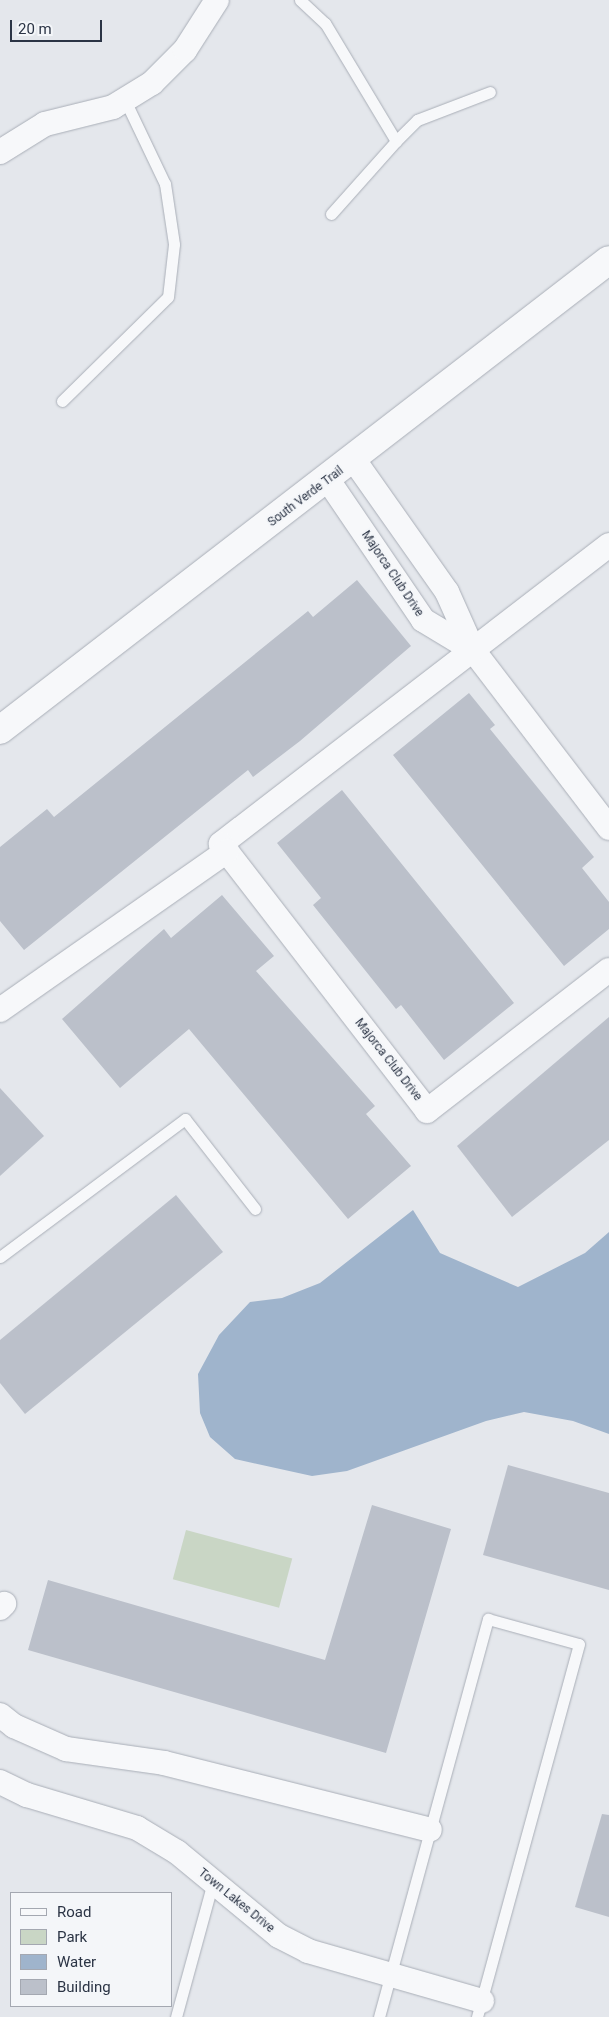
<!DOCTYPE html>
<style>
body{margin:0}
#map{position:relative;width:609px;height:2017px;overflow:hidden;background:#e4e7ec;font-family:Roboto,sans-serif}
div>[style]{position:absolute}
.green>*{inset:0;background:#c9d6c5;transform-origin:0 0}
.water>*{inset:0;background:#9fb4cc}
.building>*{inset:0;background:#bbc0ca}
.roads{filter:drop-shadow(0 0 1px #a9aeb7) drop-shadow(0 0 1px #a9aeb7)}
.service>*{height:11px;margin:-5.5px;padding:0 5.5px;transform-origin:5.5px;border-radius:5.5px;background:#f7f8fa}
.minor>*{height:24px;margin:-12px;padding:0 12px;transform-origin:12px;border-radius:12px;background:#f7f8fa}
.tertiary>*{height:28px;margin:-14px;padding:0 14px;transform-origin:14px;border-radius:14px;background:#f7f8fa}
span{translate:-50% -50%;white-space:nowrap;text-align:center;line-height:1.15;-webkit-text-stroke:4px #f4f6f9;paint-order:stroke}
.street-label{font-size:12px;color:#2b3445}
.legend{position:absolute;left:10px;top:1892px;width:162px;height:115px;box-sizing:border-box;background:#f4f6f9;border:1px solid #a4a8b1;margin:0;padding:6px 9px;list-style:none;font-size:15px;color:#2b3445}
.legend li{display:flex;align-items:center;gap:10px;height:25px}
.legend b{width:25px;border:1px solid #a4a8b1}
.scale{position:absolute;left:10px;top:20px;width:92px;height:22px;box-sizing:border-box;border:2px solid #2b3445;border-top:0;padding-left:6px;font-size:15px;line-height:18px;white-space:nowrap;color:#2b3445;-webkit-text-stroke:4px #f4f6f9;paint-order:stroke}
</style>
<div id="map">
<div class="green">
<div style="left:186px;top:1530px;width:110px;height:51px;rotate:15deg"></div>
</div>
<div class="water">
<div style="clip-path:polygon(413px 1210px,440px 1253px,518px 1287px,585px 1253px,609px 1232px,609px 1434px,573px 1421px,524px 1412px,486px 1421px,347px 1471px,312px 1476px,235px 1459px,210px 1437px,200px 1413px,198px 1374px,219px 1335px,250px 1302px,282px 1298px,320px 1283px)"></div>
</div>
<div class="building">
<div style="clip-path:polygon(357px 580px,411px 646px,300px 741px,253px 777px,248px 770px,24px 950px,0 921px,0 847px,47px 809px,54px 817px,308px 611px,313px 617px)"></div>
<div style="clip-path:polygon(469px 693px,495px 725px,490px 729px,594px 857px,582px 868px,609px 902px,609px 929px,564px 966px,393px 755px)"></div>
<div style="clip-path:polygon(342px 790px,514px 1003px,444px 1060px,401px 1005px,396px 1009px,313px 905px,321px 898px,277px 843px)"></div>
<div style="clip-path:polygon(222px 895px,274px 956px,256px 971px,375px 1106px,366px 1114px,411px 1166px,348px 1219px,189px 1029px,120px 1088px,62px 1019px,164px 929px,171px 938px)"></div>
<div style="clip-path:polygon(609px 1017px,609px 1140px,512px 1217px,457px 1146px)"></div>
<div style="clip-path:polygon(0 1088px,44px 1136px,0 1176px)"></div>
<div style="clip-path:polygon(176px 1195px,223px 1252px,25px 1414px,0 1383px,0 1340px)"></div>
<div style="clip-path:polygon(508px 1465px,609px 1493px,609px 1590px,483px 1555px)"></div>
<div style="clip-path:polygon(372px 1505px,451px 1529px,386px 1753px,28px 1650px,48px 1580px,325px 1660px)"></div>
<div style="clip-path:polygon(602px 1814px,609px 1815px,609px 1917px,575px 1907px)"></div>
</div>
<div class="roads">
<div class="service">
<div style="left:300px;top:0;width:34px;rotate:43deg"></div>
<div style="left:325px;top:23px;width:138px;rotate:59deg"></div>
<div style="left:396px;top:141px;width:30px;rotate:-45deg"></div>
<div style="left:417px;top:120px;width:78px;rotate:-21deg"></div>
<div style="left:331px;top:214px;width:98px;rotate:-48.3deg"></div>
<div style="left:62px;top:401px;width:148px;rotate:-44.5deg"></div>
<div style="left:168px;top:297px;width:53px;rotate:-83.5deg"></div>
<div style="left:174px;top:244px;width:61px;rotate:-98.5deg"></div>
<div style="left:165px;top:184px;width:93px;rotate:-115.5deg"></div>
<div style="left:0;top:1257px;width:231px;rotate:-36.7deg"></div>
<div style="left:185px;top:1119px;width:114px;rotate:52.1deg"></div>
<div style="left:176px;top:2017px;width:140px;rotate:-74.7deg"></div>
<div style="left:379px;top:2017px;width:413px;rotate:-74.7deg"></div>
<div style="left:488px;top:1619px;width:94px;rotate:15.4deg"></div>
<div style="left:579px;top:1644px;width:387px;rotate:105.3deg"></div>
</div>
<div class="minor">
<div style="left:0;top:152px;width:53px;rotate:-31.9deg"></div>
<div style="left:45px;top:124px;width:70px;rotate:-14deg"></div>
<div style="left:113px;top:107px;width:46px;rotate:-31.6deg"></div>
<div style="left:152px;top:83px;width:47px;rotate:-45deg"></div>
<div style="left:185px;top:50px;width:59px;rotate:-57.4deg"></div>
<div style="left:354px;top:460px;width:161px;rotate:54.8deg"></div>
<div style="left:447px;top:592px;width:64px;rotate:65.9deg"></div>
<div style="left:473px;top:650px;width:224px;rotate:52.6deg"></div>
<div style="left:328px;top:480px;width:169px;rotate:55.8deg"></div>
<div style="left:423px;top:620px;width:58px;rotate:31deg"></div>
<div style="left:609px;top:545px;width:490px;rotate:142.4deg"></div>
<div style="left:221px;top:844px;width:337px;rotate:52.3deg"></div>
<div style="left:427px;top:1111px;width:230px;rotate:-37.8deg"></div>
<div style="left:0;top:1010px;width:277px;rotate:-35deg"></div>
<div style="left:0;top:1608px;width:6px;rotate:-45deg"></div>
<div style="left:0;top:1715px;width:18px;rotate:38deg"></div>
<div style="left:14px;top:1726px;width:57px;rotate:23.9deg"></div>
<div style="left:66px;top:1749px;width:99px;rotate:8.1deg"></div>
<div style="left:164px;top:1763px;width:274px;rotate:14.1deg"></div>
<div style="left:0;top:1782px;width:30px;rotate:26deg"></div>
<div style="left:27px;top:1795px;width:115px;rotate:16.7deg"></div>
<div style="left:137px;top:1828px;width:47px;rotate:31deg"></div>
<div style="left:177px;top:1852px;width:132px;rotate:39.5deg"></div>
<div style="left:279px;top:1936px;width:33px;rotate:27deg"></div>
<div style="left:308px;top:1951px;width:181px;rotate:16deg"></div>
</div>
<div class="tertiary">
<div style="left:0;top:730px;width:769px;rotate:-37.66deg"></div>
</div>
</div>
<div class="street-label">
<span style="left:306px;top:497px;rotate:-37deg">South Verde Trail</span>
<span style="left:392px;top:574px;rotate:56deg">Majorca Club Drive</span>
<span style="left:388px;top:1060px;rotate:52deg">Majorca Club Drive</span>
<span style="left:236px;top:1901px;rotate:39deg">Town Lakes Drive</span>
</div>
<ul class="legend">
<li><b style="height:6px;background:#f7f8fa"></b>Road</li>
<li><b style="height:14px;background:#c9d6c5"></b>Park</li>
<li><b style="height:14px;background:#9fb4cc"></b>Water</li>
<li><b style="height:14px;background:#bbc0ca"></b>Building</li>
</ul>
<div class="scale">20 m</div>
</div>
